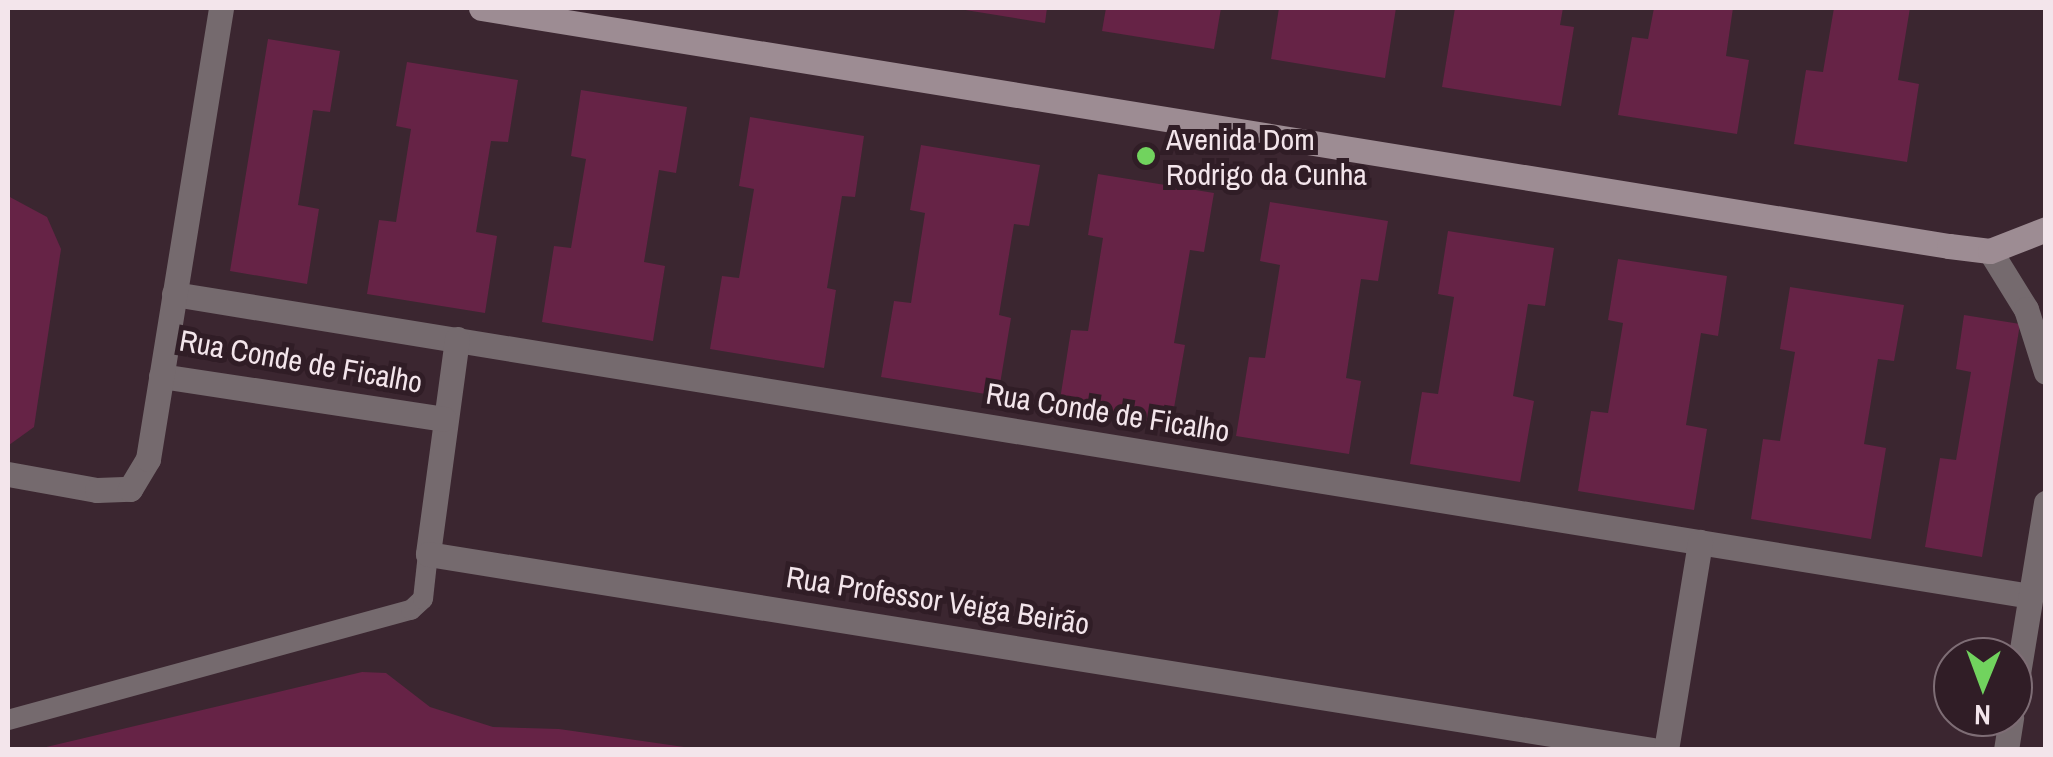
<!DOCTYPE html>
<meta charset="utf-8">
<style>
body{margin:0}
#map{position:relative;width:2053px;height:757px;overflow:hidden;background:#3b2630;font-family:"Archivo Narrow",sans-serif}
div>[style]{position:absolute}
.green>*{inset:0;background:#662346}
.lane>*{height:20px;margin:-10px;padding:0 10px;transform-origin:10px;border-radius:10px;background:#756a6e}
.street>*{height:25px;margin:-12.5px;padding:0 12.5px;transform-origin:12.5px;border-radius:12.5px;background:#756a6e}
.secondary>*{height:25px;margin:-12.5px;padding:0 12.5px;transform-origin:12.5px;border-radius:12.5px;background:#9d8c93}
.dots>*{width:28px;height:28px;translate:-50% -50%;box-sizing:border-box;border:5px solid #301d26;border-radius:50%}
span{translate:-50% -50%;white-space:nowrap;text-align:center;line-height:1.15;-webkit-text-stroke:10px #301d26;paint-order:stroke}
.poi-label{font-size:30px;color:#f3e5eb}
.left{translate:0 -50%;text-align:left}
.street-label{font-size:30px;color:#f3e5eb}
.frame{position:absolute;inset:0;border:10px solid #f3e5eb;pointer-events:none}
.north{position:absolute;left:1933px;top:637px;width:100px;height:100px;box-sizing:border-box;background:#301d26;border:2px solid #7e6d75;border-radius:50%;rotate:181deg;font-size:28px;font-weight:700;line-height:40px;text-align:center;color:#f3e5eb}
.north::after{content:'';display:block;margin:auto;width:35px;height:45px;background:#71d35e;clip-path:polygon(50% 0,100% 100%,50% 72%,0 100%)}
</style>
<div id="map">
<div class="green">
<div style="clip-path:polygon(953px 8px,1047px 8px,1045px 23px)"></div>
<div style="clip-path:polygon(1106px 8px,1221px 8px,1214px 49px,1102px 31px)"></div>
<div style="clip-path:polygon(1279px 8px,1396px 8px,1385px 78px,1271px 59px)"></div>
<div style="clip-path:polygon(1455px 8px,1563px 8px,1560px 25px,1574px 27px,1561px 106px,1442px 87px)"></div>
<div style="clip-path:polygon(1654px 8px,1733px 8px,1726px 56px,1749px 60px,1737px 134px,1618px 115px,1632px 37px,1648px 39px)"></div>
<div style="clip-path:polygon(1834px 8px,1910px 8px,1898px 80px,1919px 84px,1907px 162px,1794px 144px,1806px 70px,1823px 72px)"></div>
<div style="clip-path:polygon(268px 39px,340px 51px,330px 112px,313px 110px,298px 205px,319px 209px,307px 284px,230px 271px)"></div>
<div style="clip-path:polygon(407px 62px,518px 80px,508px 142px,491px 141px,476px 232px,497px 236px,485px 313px,367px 294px,379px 220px,396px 222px,411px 129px,396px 126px)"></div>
<div style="clip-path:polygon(581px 90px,687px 107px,676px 173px,659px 170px,644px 262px,665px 266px,653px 341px,542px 322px,554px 246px,571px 248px,586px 159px,571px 156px)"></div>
<div style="clip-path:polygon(750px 117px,864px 136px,855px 197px,842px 196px,827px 288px,836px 290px,824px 368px,710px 349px,722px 276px,739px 278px,754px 189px,739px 186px)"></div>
<div style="clip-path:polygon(921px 145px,1040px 165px,1029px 226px,1014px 224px,999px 315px,1011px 318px,998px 396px,881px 377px,894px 301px,911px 303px,925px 213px,910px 210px)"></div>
<div style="clip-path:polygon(1098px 174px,1214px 193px,1204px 252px,1190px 250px,1174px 343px,1185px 345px,1171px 425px,1059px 406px,1071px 330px,1088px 331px,1103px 238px,1088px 235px)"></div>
<div style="clip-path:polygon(8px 196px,47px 217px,61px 249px,34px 427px,9px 445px)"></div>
<div style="clip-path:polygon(1270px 202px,1388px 221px,1378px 281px,1361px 279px,1346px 378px,1361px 381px,1349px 454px,1236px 436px,1249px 357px,1265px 358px,1280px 265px,1260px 261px)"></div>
<div style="clip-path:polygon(1448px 231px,1554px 248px,1545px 306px,1528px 304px,1513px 396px,1534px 401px,1520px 482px,1410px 464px,1422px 392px,1438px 394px,1454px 297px,1438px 294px)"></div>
<div style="clip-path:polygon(1618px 259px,1727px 276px,1718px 336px,1701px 333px,1686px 425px,1707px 429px,1694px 510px,1578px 491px,1591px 411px,1608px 413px,1623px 323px,1608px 320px)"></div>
<div style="clip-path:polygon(1790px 287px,1904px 305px,1894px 361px,1878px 359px,1864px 444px,1886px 448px,1871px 539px,1751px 519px,1763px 439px,1780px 441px,1795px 352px,1780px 349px)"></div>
<div style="clip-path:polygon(1964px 315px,2020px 324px,1982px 557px,1925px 547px,1940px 458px,1956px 460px,1971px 372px,1956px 369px)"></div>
<div style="clip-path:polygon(362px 672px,386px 673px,430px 707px,493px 727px,559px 729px,698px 749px,38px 749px)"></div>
</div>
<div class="lane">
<div style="left:8px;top:720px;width:418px;rotate:-15.3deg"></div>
<div style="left:411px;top:610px;width:16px;rotate:-43deg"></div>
<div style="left:423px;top:599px;width:45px;rotate:-83.7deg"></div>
</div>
<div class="street">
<div style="left:1990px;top:251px;width:68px;rotate:58.2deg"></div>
<div style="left:2026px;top:309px;width:66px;rotate:72.4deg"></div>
<div style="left:174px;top:294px;width:1881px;rotate:9.24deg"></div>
<div style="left:457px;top:339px;width:217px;rotate:97.7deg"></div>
<div style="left:428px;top:554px;width:1239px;rotate:9.1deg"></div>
<div style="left:161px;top:376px;width:286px;rotate:8.6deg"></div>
<div style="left:8px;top:474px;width:90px;rotate:10.2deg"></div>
<div style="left:97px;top:490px;width:33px;rotate:-2deg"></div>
<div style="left:130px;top:489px;width:35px;rotate:-59deg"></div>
<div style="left:148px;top:459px;width:457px;rotate:-80.8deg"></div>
<div style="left:2013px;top:704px;width:204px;rotate:-80.7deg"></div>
<div style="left:1666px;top:750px;width:211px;rotate:-80.7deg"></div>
<div style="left:2006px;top:750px;width:33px;rotate:-81deg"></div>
</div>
<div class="secondary">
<div style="left:481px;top:8px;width:1487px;rotate:9.21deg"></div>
<div style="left:1949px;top:246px;width:41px;rotate:7deg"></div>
<div style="left:1990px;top:251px;width:60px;rotate:-21.4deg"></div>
</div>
<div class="dots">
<div style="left:1146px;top:156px;background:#71d35e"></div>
</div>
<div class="poi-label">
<span class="left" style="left:1166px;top:156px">Avenida Dom<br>Rodrigo da Cunha</span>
</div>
<div class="street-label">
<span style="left:301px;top:361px;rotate:10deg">Rua Conde de Ficalho</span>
<span style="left:1108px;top:412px;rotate:9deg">Rua Conde de Ficalho</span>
<span style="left:938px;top:600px;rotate:9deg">Rua Professor Veiga Beirão</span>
</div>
<div class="frame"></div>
<div class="north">N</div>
</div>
